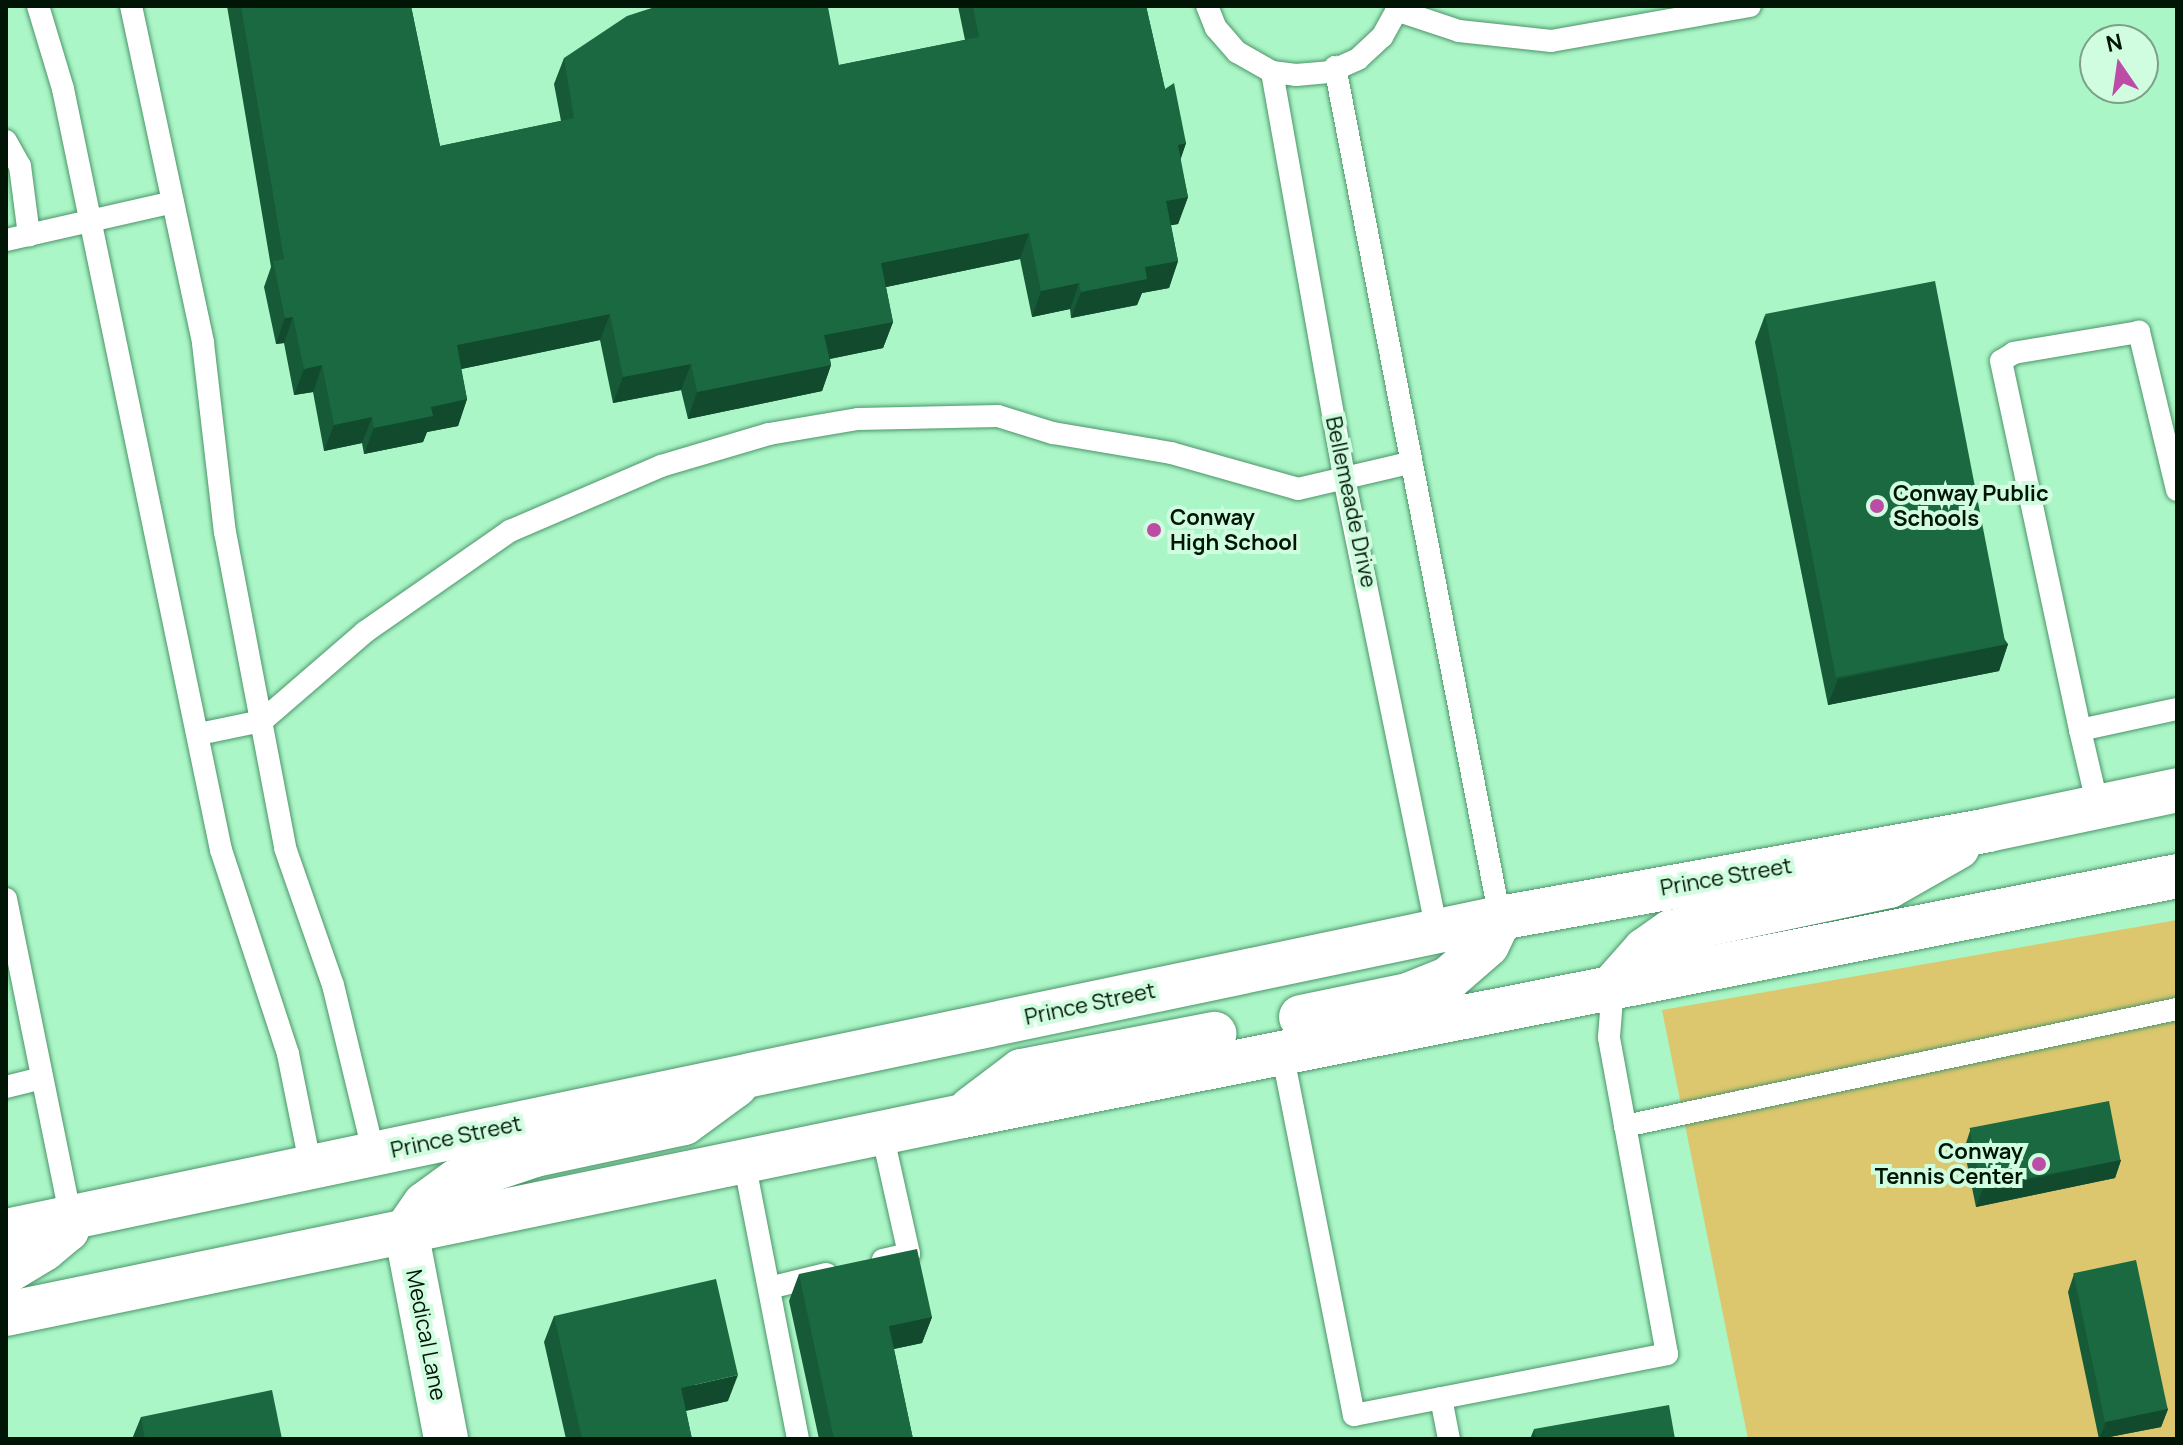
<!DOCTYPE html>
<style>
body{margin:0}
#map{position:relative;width:2183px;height:1445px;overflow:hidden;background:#abf6c7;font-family:Manrope,sans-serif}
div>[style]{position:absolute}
.green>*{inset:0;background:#dcc76e}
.roads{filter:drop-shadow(0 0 2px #4c956a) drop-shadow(0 0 2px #4c956a)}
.lane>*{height:22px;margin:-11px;padding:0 11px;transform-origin:11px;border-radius:11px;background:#fff}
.street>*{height:44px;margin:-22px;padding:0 22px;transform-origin:22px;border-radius:22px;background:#fff}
.secondary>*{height:44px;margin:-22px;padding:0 22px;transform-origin:22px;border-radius:22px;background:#fff}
.wall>*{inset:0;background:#165a38}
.shaded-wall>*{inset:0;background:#124a2e}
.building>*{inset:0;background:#1a6941;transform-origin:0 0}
.dots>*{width:22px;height:22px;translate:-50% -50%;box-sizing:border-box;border:4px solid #d0fcdf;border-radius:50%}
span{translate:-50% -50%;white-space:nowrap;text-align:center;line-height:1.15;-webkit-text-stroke:8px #d0fcdf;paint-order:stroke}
.poi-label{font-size:22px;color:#001506;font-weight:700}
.left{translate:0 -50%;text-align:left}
.right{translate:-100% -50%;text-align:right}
.street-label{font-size:22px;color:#001506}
.frame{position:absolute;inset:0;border:8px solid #001506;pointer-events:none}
.north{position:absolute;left:2079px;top:24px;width:80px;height:80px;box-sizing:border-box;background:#d0fcdf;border:2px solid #7da088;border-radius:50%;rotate:347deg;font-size:22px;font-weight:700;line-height:32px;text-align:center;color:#001506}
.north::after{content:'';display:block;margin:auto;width:28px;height:36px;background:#bd4ca7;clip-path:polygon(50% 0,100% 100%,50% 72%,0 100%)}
</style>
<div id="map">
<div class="green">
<div style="clip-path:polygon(2177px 920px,2177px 1439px,1748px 1439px,1662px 1010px)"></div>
</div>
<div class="roads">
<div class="lane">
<div style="left:38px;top:6px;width:87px;rotate:73.2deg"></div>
<div style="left:63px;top:89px;width:777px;rotate:78.27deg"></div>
<div style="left:221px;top:850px;width:215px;rotate:71.8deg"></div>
<div style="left:288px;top:1054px;width:116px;rotate:78.6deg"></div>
<div style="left:131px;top:6px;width:345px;rotate:77.9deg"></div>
<div style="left:203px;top:343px;width:190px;rotate:83.4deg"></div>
<div style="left:225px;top:532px;width:322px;rotate:79.2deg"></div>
<div style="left:285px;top:848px;width:145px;rotate:70.7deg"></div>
<div style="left:333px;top:985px;width:175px;rotate:76.4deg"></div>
<div style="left:1207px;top:6px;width:24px;rotate:68deg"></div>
<div style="left:1216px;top:28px;width:32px;rotate:49deg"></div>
<div style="left:1237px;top:52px;width:40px;rotate:29.7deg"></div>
<div style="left:1272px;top:72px;width:24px;rotate:7deg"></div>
<div style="left:1296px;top:75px;width:33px;rotate:-5deg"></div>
<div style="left:1329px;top:72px;width:32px;rotate:-24deg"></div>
<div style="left:1358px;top:59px;width:33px;rotate:-43deg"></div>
<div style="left:1382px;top:37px;width:35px;rotate:-61deg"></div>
<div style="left:1396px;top:10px;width:66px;rotate:18.4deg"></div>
<div style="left:1459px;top:31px;width:93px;rotate:6.2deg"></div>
<div style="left:1551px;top:41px;width:202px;rotate:-10deg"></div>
<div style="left:1335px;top:67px;width:867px;rotate:79.03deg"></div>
<div style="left:1272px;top:72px;width:412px;rotate:79.9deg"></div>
<div style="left:1344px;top:478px;width:462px;rotate:78.4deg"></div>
<div style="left:6px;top:141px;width:29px;rotate:61deg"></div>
<div style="left:20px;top:166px;width:70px;rotate:82.6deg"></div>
<div style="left:6px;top:240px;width:171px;rotate:-12.8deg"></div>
<div style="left:2177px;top:490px;width:163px;rotate:-103.5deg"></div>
<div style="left:2139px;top:332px;width:127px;rotate:170.5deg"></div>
<div style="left:2014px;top:353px;width:15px;rotate:148deg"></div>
<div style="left:2001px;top:361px;width:377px;rotate:77.9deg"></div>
<div style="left:2080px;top:730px;width:99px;rotate:-12.2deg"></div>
<div style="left:2080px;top:730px;width:79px;rotate:76.8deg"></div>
<div style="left:199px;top:734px;width:64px;rotate:-11.7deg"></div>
<div style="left:262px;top:721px;width:136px;rotate:-40.8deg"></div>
<div style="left:365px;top:632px;width:177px;rotate:-34.9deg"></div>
<div style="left:510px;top:531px;width:164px;rotate:-23.3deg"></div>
<div style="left:661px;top:466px;width:113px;rotate:-16.5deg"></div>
<div style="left:769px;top:434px;width:90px;rotate:-9.6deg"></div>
<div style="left:858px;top:419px;width:140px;rotate:-1.2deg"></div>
<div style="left:998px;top:416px;width:58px;rotate:17.2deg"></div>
<div style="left:1053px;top:433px;width:120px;rotate:9.6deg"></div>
<div style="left:1171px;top:453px;width:132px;rotate:15.8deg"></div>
<div style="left:1298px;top:489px;width:114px;rotate:-13.2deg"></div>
<div style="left:6px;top:899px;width:326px;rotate:78.5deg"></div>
<div style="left:1282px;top:1052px;width:370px;rotate:78.8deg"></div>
<div style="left:1354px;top:1415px;width:319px;rotate:-11deg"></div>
<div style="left:1667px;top:1354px;width:322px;rotate:-100.4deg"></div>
<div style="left:1609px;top:1037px;width:51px;rotate:-85.5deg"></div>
<div style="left:6px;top:1087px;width:34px;rotate:-14deg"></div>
<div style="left:1625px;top:1126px;width:564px;rotate:-11.97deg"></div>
<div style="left:882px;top:1133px;width:124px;rotate:77.4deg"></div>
<div style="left:909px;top:1254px;width:27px;rotate:167deg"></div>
<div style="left:744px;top:1161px;width:283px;rotate:79deg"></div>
<div style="left:769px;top:1288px;width:59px;rotate:-13.8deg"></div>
<div style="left:1441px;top:1398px;width:42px;rotate:79deg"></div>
</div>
<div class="street">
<div style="left:406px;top:1231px;width:212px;rotate:79.1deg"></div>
</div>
<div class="secondary">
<div style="left:1613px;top:986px;width:48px;rotate:-48.4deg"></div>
<div style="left:1645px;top:950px;width:32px;rotate:-35deg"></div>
<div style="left:1671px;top:932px;width:223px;rotate:-11.9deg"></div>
<div style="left:1889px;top:886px;width:79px;rotate:-29.5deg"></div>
<div style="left:1301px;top:1017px;width:109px;rotate:-11.6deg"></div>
<div style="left:1408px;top:995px;width:43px;rotate:-21.8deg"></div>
<div style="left:1448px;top:979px;width:52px;rotate:-41.1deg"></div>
<div style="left:1487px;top:945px;width:30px;rotate:-64deg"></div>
<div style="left:971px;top:1109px;width:63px;rotate:-37.2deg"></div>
<div style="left:1021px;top:1071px;width:197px;rotate:-10.9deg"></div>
<div style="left:6px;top:1231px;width:1526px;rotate:-11.83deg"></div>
<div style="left:1500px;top:918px;width:496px;rotate:-10.2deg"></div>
<div style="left:1988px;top:830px;width:193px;rotate:-11.9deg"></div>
<div style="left:406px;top:1231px;width:33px;rotate:-55deg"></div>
<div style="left:425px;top:1204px;width:39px;rotate:-36deg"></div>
<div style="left:457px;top:1181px;width:82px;rotate:-18.4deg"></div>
<div style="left:535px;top:1155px;width:152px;rotate:-12.1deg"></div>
<div style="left:684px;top:1123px;width:64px;rotate:-36.2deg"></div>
<div style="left:6px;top:1272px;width:44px;rotate:-31.2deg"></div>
<div style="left:44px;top:1249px;width:30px;rotate:-40deg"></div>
<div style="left:67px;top:1230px;width:13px;rotate:-72deg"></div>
<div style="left:6px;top:1314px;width:977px;rotate:-11.69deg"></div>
<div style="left:963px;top:1116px;width:1237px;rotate:-11.18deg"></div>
</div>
</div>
<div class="wall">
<div style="clip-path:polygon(227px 6px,411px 6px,440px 146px,561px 121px,554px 84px,564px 58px,839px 65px,965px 40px,958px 6px,1146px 6px,1165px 89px,1186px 143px,1180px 160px,1188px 197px,1178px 224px,1171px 225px,1178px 261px,1169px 288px,1142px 293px,1137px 305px,1071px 318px,1070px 309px,1032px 317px,1020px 259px,886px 287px,893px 322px,883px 348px,830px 359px,831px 365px,822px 391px,688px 419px,681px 390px,613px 403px,600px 340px,461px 369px,467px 399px,458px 426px,427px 432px,423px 442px,364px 454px,362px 443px,324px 451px,313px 392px,294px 395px,284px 343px,276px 344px,264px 287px,271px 267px)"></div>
<div style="clip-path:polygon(1765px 315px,2008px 644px,1999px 671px,1828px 705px,1755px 342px)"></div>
<div style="clip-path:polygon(1970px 1131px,2121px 1160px,2115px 1178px,1976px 1207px,1964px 1149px)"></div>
<div style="clip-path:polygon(799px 1274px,932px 1317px,922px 1343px,894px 1349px,913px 1439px,819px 1439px,789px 1301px)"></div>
<div style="clip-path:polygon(2074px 1274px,2168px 1409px,2161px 1427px,2099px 1439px,2068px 1292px)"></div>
<div style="clip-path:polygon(554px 1316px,728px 1401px,686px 1411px,692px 1439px,566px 1439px,544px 1342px)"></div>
<div style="clip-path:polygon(141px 1417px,282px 1439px,132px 1439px)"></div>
<div style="clip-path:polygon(1534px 1429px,1675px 1439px,1530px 1439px)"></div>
</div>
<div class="shaded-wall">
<div style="clip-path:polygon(1186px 143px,1177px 170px,1178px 145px)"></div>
<div style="clip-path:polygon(1188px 197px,1178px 224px,1157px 228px,1166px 201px)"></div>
<div style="clip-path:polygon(1029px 233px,1020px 259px,872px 290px,881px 263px)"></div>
<div style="clip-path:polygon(1178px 261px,1169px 288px,1142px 293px,1137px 305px,1071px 318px,1081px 292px,1145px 267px)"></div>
<div style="clip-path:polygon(1079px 283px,1070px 309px,1032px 317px,1041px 291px)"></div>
<div style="clip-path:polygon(610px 314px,600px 340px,447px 372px,457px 345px)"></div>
<div style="clip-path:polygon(293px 317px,284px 343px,276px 344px,285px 318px)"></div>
<div style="clip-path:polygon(893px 322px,883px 348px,814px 362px,824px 335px)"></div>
<div style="clip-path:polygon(691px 364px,681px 390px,613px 403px,623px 377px)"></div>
<div style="clip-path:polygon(322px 365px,313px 392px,294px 395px,304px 369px)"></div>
<div style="clip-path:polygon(831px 365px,822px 391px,688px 419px,697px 392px)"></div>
<div style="clip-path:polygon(467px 399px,458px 426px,427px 432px,423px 442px,364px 454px,374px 428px,431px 407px)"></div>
<div style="clip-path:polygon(372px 417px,362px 443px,324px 451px,334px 425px)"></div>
<div style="clip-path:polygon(2008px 644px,1999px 671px,1828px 705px,1838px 679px)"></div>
<div style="clip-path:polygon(2121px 1160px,2115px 1178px,1976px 1207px,1983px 1189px)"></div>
<div style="clip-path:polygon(932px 1317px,922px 1343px,879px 1352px,889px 1326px)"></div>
<div style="clip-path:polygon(738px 1375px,728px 1401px,671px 1414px,681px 1388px)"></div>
<div style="clip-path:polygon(2168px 1409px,2161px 1427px,2099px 1439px,2106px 1422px)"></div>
</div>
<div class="building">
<div style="clip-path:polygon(241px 6px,411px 6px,440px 146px,574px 118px,564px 58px,627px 16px,658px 6px,823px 6px,828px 7px,839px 65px,979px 37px,973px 6px,1146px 6px,1165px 89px,1174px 83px,1186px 143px,1178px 145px,1188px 197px,1166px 201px,1178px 261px,1145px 267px,1147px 279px,1081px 292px,1079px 283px,1041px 291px,1029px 233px,881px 263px,893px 322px,824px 335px,831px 365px,697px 392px,691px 364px,623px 377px,610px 314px,457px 345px,467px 399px,431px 407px,433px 416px,374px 428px,372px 417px,334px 425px,322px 365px,304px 369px,293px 317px,285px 318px,273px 261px,284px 259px)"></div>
<div style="left:1935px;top:281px;width:370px;height:173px;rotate:79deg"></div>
<div style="left:2109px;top:1101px;width:60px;height:142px;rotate:79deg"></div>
<div style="clip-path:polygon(917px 1249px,932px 1317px,889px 1326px,913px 1439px,834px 1439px,799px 1274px)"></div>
<div style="left:2136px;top:1260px;width:152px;height:64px;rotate:78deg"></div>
<div style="clip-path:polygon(716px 1279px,738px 1375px,681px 1388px,692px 1439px,582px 1439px,554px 1316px)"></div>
<div style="clip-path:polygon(272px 1390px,282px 1439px,145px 1439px,141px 1417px)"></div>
<div style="clip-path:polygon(1669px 1405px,1675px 1439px,1536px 1439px,1534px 1429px)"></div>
</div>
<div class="dots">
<div style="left:1877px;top:506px;background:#bd4ca7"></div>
<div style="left:1154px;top:530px;background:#bd4ca7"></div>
<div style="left:2039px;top:1164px;background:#bd4ca7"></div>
</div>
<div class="poi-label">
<span class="left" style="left:1893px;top:506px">Conway Public<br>Schools</span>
<span class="left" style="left:1170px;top:530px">Conway<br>High School</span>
<span class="right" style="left:2023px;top:1164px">Conway<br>Tennis Center</span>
</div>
<div class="street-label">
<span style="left:1351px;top:502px;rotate:78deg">Bellemeade Drive</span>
<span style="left:1726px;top:877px;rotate:-10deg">Prince Street</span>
<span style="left:1090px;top:1004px;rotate:-12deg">Prince Street</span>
<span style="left:456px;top:1137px;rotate:-12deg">Prince Street</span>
<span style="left:426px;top:1335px;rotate:79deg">Medical Lane</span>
</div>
<div class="frame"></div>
<div class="north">N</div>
</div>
